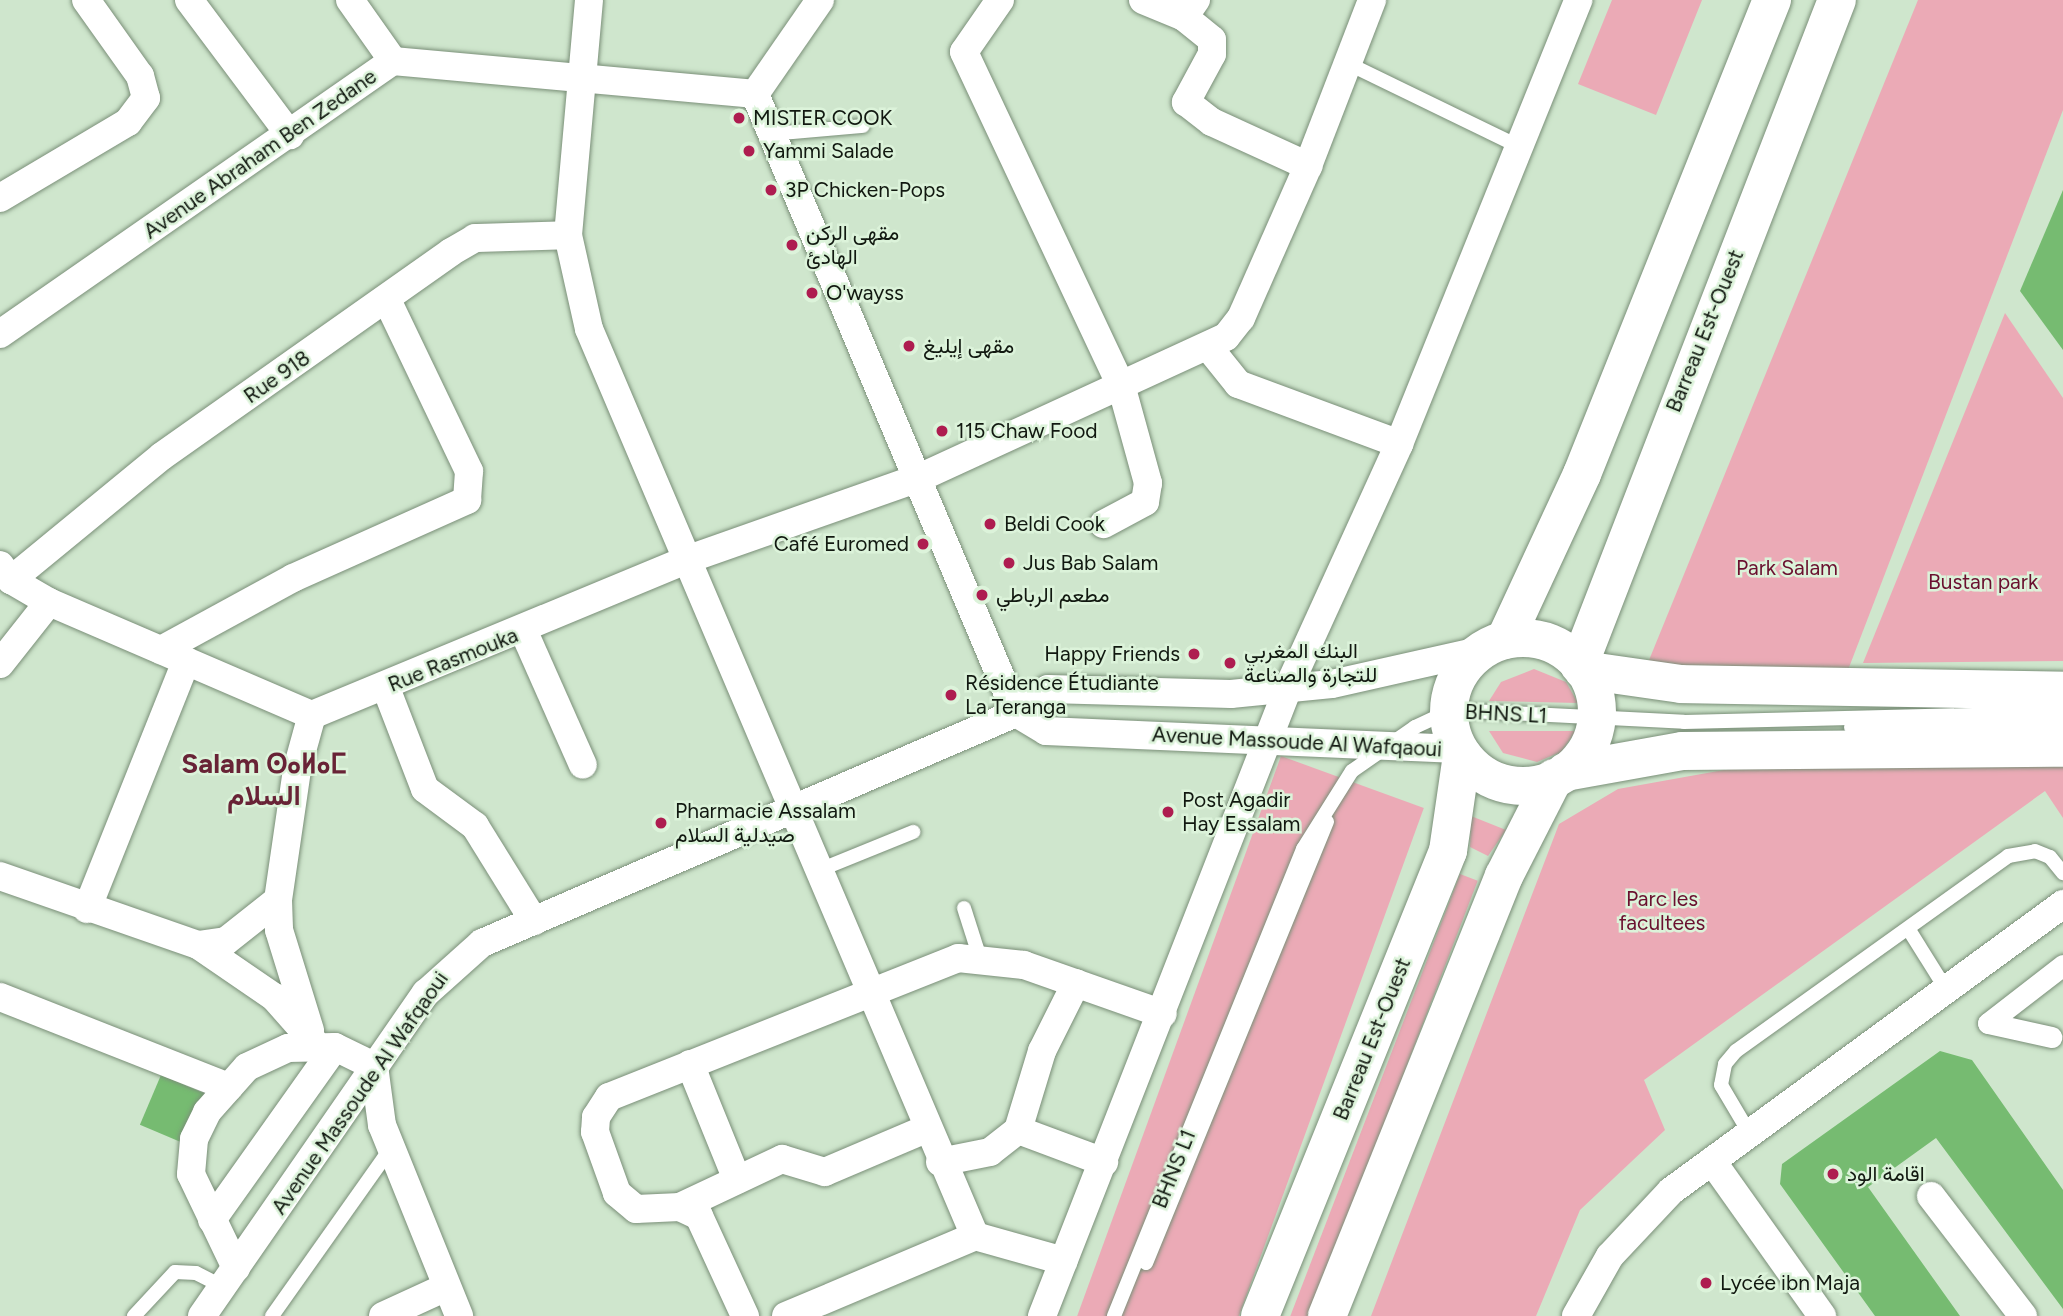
<!DOCTYPE html>
<meta charset="utf-8">
<style>
body{margin:0}
#map{position:relative;width:2063px;height:1316px;overflow:hidden;background:#cfe6cd;font-family:Figtree,Vazirmatn,"Noto Sans Tifinagh",sans-serif}
div>[style]{position:absolute}
.green>*{inset:0;background:#ebaab6;transform-origin:0 0}
.building>*{inset:0;background:#76bb71;transform-origin:0 0}
.roads{filter:drop-shadow(0 0 2px #7a8f78) drop-shadow(0 0 2px #7a8f78)}
.service>*{height:14px;margin:-7px;padding:0 7px;transform-origin:7px;border-radius:7px;background:#fff}
.pedestrian>*{height:21px;margin:-10.5px;padding:0 10.5px;transform-origin:10.5px;border-radius:10.5px;background:#fff}
.minor>*{height:28px;margin:-14px;padding:0 14px;transform-origin:14px;border-radius:14px;background:#fff}
.secondary>*{height:38px;margin:-19px;padding:0 19px;transform-origin:19px;border-radius:19px;background:#fff}
.primary>*{height:38px;margin:-19px;padding:0 19px;transform-origin:19px;border-radius:19px;background:#fff}
.primary>.ring{margin:-19px;padding:0;box-sizing:content-box;background:none;border:38px solid #fff;border-radius:50%}
.dots>*{width:19px;height:19px;translate:-50% -50%;box-sizing:border-box;border:4px solid #dcf3da;border-radius:50%}
span{translate:-50% -50%;white-space:nowrap;text-align:center;line-height:1.15;-webkit-text-stroke:5px #dcf3da;paint-order:stroke}
.poi-label{font-size:21px;color:#111810}
.left{translate:0 -50%;text-align:left}
.right{translate:-100% -50%;text-align:right}
.street-label{font-size:21px;color:#111810}
.park-label{font-size:21px;color:#6a102f}
.district-label{font-size:28px;color:#682336;font-weight:700}
</style>
<div id="map">
<div class="green">
<div style="clip-path:polygon(1612px 0,1702px 0,1656px 115px,1578px 84px)"></div>
<div style="clip-path:polygon(1918px 0,2063px 0,2063px 110px,1848px 670px,1645px 670px)"></div>
<div style="clip-path:polygon(2005px 313px,2063px 398px,2063px 661px,1863px 663px)"></div>
<div style="clip-path:polygon(1534px 669px,1566px 682px,1578px 703px,1489px 701px,1501px 682px)"></div>
<div style="clip-path:polygon(1489px 731px,1576px 731px,1561px 752px,1537px 762px,1503px 753px)"></div>
<div style="left:1281px;top:756px;width:152px;height:602px;rotate:20deg"></div>
<div style="clip-path:polygon(1796px 757px,2063px 764px,2063px 818px,2045px 791px,1644px 1080px,1665px 1130px,1580px 1210px,1536px 1316px,1371px 1316px,1559px 824px,1618px 789px)"></div>
<div style="clip-path:polygon(1471px 816px,1506px 830px,1488px 856px,1470px 847px)"></div>
<div style="left:1460px;top:874px;width:19px;height:477px;rotate:21deg"></div>
</div>
<div class="building">
<div style="clip-path:polygon(2063px 190px,2063px 350px,2020px 291px)"></div>
<div style="clip-path:polygon(1940px 1051px,1972px 1060px,2063px 1190px,2063px 1309px,1936px 1138px,1868px 1187px,1960px 1316px,1875px 1316px,1780px 1184px,1782px 1164px)"></div>
<div style="left:161px;top:1075px;width:52px;height:54px;rotate:23deg"></div>
</div>
<div class="roads">
<div class="service">
<div style="left:1347px;top:63px;width:195px;rotate:25.9deg"></div>
<div style="left:771px;top:134px;width:92px;rotate:-5deg"></div>
<div style="left:1851px;top:727px;width:212px;rotate:-0.8deg"></div>
<div style="left:817px;top:871px;width:104px;rotate:-22.1deg"></div>
<div style="left:964px;top:908px;width:52px;rotate:72.3deg"></div>
<div style="left:1909px;top:930px;width:66px;rotate:58deg"></div>
<div style="left:1747px;top:1129px;width:51px;rotate:-120.6deg"></div>
<div style="left:1721px;top:1085px;width:21px;rotate:-79deg"></div>
<div style="left:1725px;top:1064px;width:17px;rotate:-50deg"></div>
<div style="left:1736px;top:1051px;width:335px;rotate:-35.6deg"></div>
<div style="left:2008px;top:856px;width:27px;rotate:-10deg"></div>
<div style="left:2035px;top:851px;width:16px;rotate:22deg"></div>
<div style="left:2050px;top:857px;width:21px;rotate:51deg"></div>
<div style="left:1146px;top:1263px;width:477px;rotate:-67.7deg"></div>
<div style="left:134px;top:1316px;width:60px;rotate:-47deg"></div>
<div style="left:175px;top:1272px;width:21px;rotate:3deg"></div>
<div style="left:196px;top:1273px;width:30px;rotate:27deg"></div>
<div style="left:272px;top:1316px;width:206px;rotate:-54.7deg"></div>
<div style="left:1114px;top:1316px;width:504px;rotate:-67.97deg"></div>
<div style="left:1303px;top:849px;width:92px;rotate:-57.9deg"></div>
<div style="left:1352px;top:771px;width:77px;rotate:-34.9deg"></div>
<div style="left:1415px;top:727px;width:40px;rotate:-25deg"></div>
<div style="left:1451px;top:710px;width:233px;rotate:2.9deg"></div>
<div style="left:1684px;top:722px;width:379px;rotate:-1.4deg"></div>
</div>
<div class="pedestrian">
<div style="left:1988px;top:1023px;width:95px;rotate:-37.7deg"></div>
<div style="left:1988px;top:1023px;width:65px;rotate:12.5deg"></div>
</div>
<div class="minor">
<div style="left:189px;top:0;width:169px;rotate:53.2deg"></div>
<div style="left:350px;top:0;width:75px;rotate:54.8deg"></div>
<div style="left:589px;top:0;width:236px;rotate:95.1deg"></div>
<div style="left:568px;top:235px;width:96px;rotate:77.4deg"></div>
<div style="left:589px;top:329px;width:986px;rotate:66.95deg"></div>
<div style="left:1000px;top:0;width:63px;rotate:124.7deg"></div>
<div style="left:964px;top:52px;width:368px;rotate:64.8deg"></div>
<div style="left:1121px;top:385px;width:102px;rotate:74.6deg"></div>
<div style="left:1148px;top:483px;width:19px;rotate:99deg"></div>
<div style="left:1145px;top:502px;width:47px;rotate:151.8deg"></div>
<div style="left:1143px;top:0;width:44px;rotate:22.5deg"></div>
<div style="left:1184px;top:17px;width:21px;rotate:-55deg"></div>
<div style="left:1184px;top:17px;width:36px;rotate:39deg"></div>
<div style="left:1212px;top:40px;width:14px;rotate:90deg"></div>
<div style="left:1212px;top:54px;width:55px;rotate:118.4deg"></div>
<div style="left:1186px;top:102px;width:33px;rotate:38deg"></div>
<div style="left:1212px;top:122px;width:106px;rotate:24.6deg"></div>
<div style="left:755px;top:94px;width:672px;rotate:67.14deg"></div>
<div style="left:1016px;top:713px;width:35px;rotate:31deg"></div>
<div style="left:1046px;top:731px;width:412px;rotate:2.5deg"></div>
<div style="left:755px;top:94px;width:114px;rotate:-55.3deg"></div>
<div style="left:0;top:198px;width:149px;rotate:-30.7deg"></div>
<div style="left:128px;top:122px;width:30px;rotate:-53deg"></div>
<div style="left:146px;top:98px;width:23px;rotate:-105deg"></div>
<div style="left:140px;top:76px;width:93px;rotate:-125.4deg"></div>
<div style="left:0;top:334px;width:479px;rotate:-34.8deg"></div>
<div style="left:393px;top:61px;width:364px;rotate:5.2deg"></div>
<div style="left:1210px;top:349px;width:45px;rotate:51.3deg"></div>
<div style="left:1238px;top:384px;width:172px;rotate:20.4deg"></div>
<div style="left:0;top:565px;width:19px;rotate:54deg"></div>
<div style="left:11px;top:580px;width:44px;rotate:30.1deg"></div>
<div style="left:49px;top:602px;width:286px;rotate:23.3deg"></div>
<div style="left:312px;top:715px;width:402px;rotate:-22.5deg"></div>
<div style="left:683px;top:561px;width:250px;rotate:-19.4deg"></div>
<div style="left:919px;top:478px;width:338px;rotate:-24.7deg"></div>
<div style="left:1226px;top:337px;width:24px;rotate:-52deg"></div>
<div style="left:1241px;top:318px;width:166px;rotate:-66.2deg"></div>
<div style="left:1308px;top:166px;width:178px;rotate:-68.9deg"></div>
<div style="left:11px;top:580px;width:195px;rotate:-39.4deg"></div>
<div style="left:162px;top:456px;width:354px;rotate:-35.2deg"></div>
<div style="left:451px;top:252px;width:28px;rotate:-30deg"></div>
<div style="left:475px;top:238px;width:93px;rotate:-1.8deg"></div>
<div style="left:524px;top:632px;width:145px;rotate:66.1deg"></div>
<div style="left:161px;top:650px;width:150px;rotate:-28.6deg"></div>
<div style="left:293px;top:578px;width:191px;rotate:-24.1deg"></div>
<div style="left:467px;top:500px;width:29px;rotate:-86deg"></div>
<div style="left:469px;top:471px;width:190px;rotate:-115.6deg"></div>
<div style="left:0;top:664px;width:79px;rotate:-51.7deg"></div>
<div style="left:386px;top:688px;width:108px;rotate:68.9deg"></div>
<div style="left:425px;top:789px;width:62px;rotate:36.5deg"></div>
<div style="left:475px;top:826px;width:112px;rotate:58.2deg"></div>
<div style="left:0;top:876px;width:210px;rotate:19.2deg"></div>
<div style="left:198px;top:945px;width:92px;rotate:34.4deg"></div>
<div style="left:274px;top:997px;width:60px;rotate:48.4deg"></div>
<div style="left:278px;top:900px;width:30px;rotate:88deg"></div>
<div style="left:279px;top:930px;width:105px;rotate:72.8deg"></div>
<div style="left:87px;top:909px;width:267px;rotate:-68.2deg"></div>
<div style="left:198px;top:945px;width:28px;rotate:-8deg"></div>
<div style="left:226px;top:941px;width:66px;rotate:-38.3deg"></div>
<div style="left:278px;top:900px;width:132px;rotate:-81.7deg"></div>
<div style="left:297px;top:769px;width:56px;rotate:-74.5deg"></div>
<div style="left:0;top:997px;width:246px;rotate:21.5deg"></div>
<div style="left:690px;top:1064px;width:125px;rotate:67.9deg"></div>
<div style="left:1018px;top:1130px;width:92px;rotate:20.4deg"></div>
<div style="left:1712px;top:1161px;width:190px;rotate:54.6deg"></div>
<div style="left:940px;top:1162px;width:51px;rotate:-11.3deg"></div>
<div style="left:990px;top:1152px;width:36px;rotate:-38deg"></div>
<div style="left:1018px;top:1130px;width:83px;rotate:-73.1deg"></div>
<div style="left:1042px;top:1051px;width:76px;rotate:-63.4deg"></div>
<div style="left:1931px;top:1196px;width:151px;rotate:52.5deg"></div>
<div style="left:680px;top:1207px;width:113px;rotate:-25.2deg"></div>
<div style="left:782px;top:1159px;width:45px;rotate:16.8deg"></div>
<div style="left:825px;top:1172px;width:110px;rotate:-23.1deg"></div>
<div style="left:212px;top:1220px;width:212px;rotate:-54.6deg"></div>
<div style="left:236px;top:1268px;width:104px;rotate:-115.6deg"></div>
<div style="left:191px;top:1174px;width:35px;rotate:-85deg"></div>
<div style="left:194px;top:1139px;width:30px;rotate:-64deg"></div>
<div style="left:207px;top:1112px;width:60px;rotate:-48.4deg"></div>
<div style="left:247px;top:1067px;width:45px;rotate:-24.9deg"></div>
<div style="left:288px;top:1048px;width:47px;rotate:-1.2deg"></div>
<div style="left:335px;top:1047px;width:43px;rotate:26deg"></div>
<div style="left:374px;top:1066px;width:60px;rotate:82.3deg"></div>
<div style="left:382px;top:1125px;width:206px;rotate:68deg"></div>
<div style="left:202px;top:1316px;width:393px;rotate:-55.3deg"></div>
<div style="left:426px;top:993px;width:75px;rotate:-41.8deg"></div>
<div style="left:482px;top:943px;width:581px;rotate:-23.3deg"></div>
<div style="left:1016px;top:713px;width:40px;rotate:-37deg"></div>
<div style="left:1048px;top:689px;width:183px;rotate:1.6deg"></div>
<div style="left:1231px;top:694px;width:101px;rotate:-5.7deg"></div>
<div style="left:1332px;top:684px;width:151px;rotate:-12.7deg"></div>
<div style="left:383px;top:1316px;width:69px;rotate:-24.7deg"></div>
<div style="left:745px;top:1316px;width:110px;rotate:-114.7deg"></div>
<div style="left:699px;top:1216px;width:21px;rotate:-155deg"></div>
<div style="left:680px;top:1207px;width:44px;rotate:177.4deg"></div>
<div style="left:636px;top:1209px;width:25px;rotate:-140deg"></div>
<div style="left:617px;top:1193px;width:65px;rotate:-109.8deg"></div>
<div style="left:595px;top:1132px;width:15px;rotate:-86deg"></div>
<div style="left:596px;top:1117px;width:24px;rotate:-57deg"></div>
<div style="left:609px;top:1097px;width:376px;rotate:-21.7deg"></div>
<div style="left:958px;top:958px;width:66px;rotate:6.1deg"></div>
<div style="left:1024px;top:965px;width:147px;rotate:19.4deg"></div>
<div style="left:786px;top:1316px;width:205px;rotate:-22.9deg"></div>
<div style="left:975px;top:1236px;width:92px;rotate:15.7deg"></div>
<div style="left:1042px;top:1316px;width:674px;rotate:-68.61deg"></div>
<div style="left:1288px;top:688px;width:268px;rotate:-65.5deg"></div>
<div style="left:1399px;top:444px;width:479px;rotate:-68deg"></div>
<div style="left:1576px;top:1316px;width:69px;rotate:-60.5deg"></div>
<div style="left:1610px;top:1256px;width:89px;rotate:-46.8deg"></div>
<div style="left:1671px;top:1191px;width:486px;rotate:-36.2deg"></div>
</div>
<div class="secondary">
<div style="left:1583px;top:670px;width:99px;rotate:8.1deg"></div>
<div style="left:1681px;top:684px;width:382px;rotate:1deg"></div>
<div style="left:1565px;top:772px;width:119px;rotate:-10.2deg"></div>
<div style="left:1682px;top:751px;width:381px;rotate:-0.5deg"></div>
</div>
<div class="primary">
<div class="ring" style="left:1449px;top:638px;width:110px;height:110px"></div>
<div style="left:1505px;top:640px;width:183px;rotate:-65.1deg"></div>
<div style="left:1582px;top:474px;width:511px;rotate:-68.16deg"></div>
<div style="left:1579px;top:665px;width:713px;rotate:-68.8deg"></div>
<div style="left:1260px;top:1316px;width:502px;rotate:-67.99deg"></div>
<div style="left:1448px;top:851px;width:97px;rotate:-81.7deg"></div>
<div style="left:1327px;top:1316px;width:474px;rotate:-68.1deg"></div>
<div style="left:1504px;top:876px;width:110px;rotate:-63deg"></div>
</div>
</div>
<div class="dots">
<div style="left:739px;top:118px;background:#ae1d50"></div>
<div style="left:749px;top:151px;background:#ae1d50"></div>
<div style="left:771px;top:190px;background:#ae1d50"></div>
<div style="left:792px;top:245px;background:#ae1d50"></div>
<div style="left:812px;top:293px;background:#ae1d50"></div>
<div style="left:909px;top:346px;background:#ae1d50"></div>
<div style="left:942px;top:431px;background:#ae1d50"></div>
<div style="left:990px;top:524px;background:#ae1d50"></div>
<div style="left:923px;top:544px;background:#ae1d50"></div>
<div style="left:1009px;top:563px;background:#ae1d50"></div>
<div style="left:982px;top:595px;background:#ae1d50"></div>
<div style="left:1194px;top:654px;background:#ae1d50"></div>
<div style="left:1230px;top:663px;background:#ae1d50"></div>
<div style="left:951px;top:695px;background:#ae1d50"></div>
<div style="left:1168px;top:812px;background:#ae1d50"></div>
<div style="left:661px;top:823px;background:#ae1d50"></div>
<div style="left:1833px;top:1174px;background:#ae1d50"></div>
<div style="left:1706px;top:1283px;background:#ae1d50"></div>
</div>
<div class="poi-label">
<span class="left" style="left:753px;top:118px">MISTER COOK</span>
<span class="left" style="left:763px;top:151px">Yammi Salade</span>
<span class="left" style="left:785px;top:190px">3P Chicken-Pops</span>
<span class="left" style="left:806px;top:245px">مقهى الركن<br>الهادئ</span>
<span class="left" style="left:826px;top:293px">O'wayss</span>
<span class="left" style="left:923px;top:346px">مقهى إيليغ</span>
<span class="left" style="left:956px;top:431px">115 Chaw Food</span>
<span class="left" style="left:1004px;top:524px">Beldi Cook</span>
<span class="right" style="left:909px;top:544px">Café Euromed</span>
<span class="left" style="left:1023px;top:563px">Jus Bab Salam</span>
<span class="left" style="left:996px;top:595px">مطعم الرباطي</span>
<span class="left" style="left:1244px;top:663px">البنك المغربي<br>للتجارة والصناعة</span>
<span class="right" style="left:1180px;top:654px">Happy Friends</span>
<span class="left" style="left:965px;top:695px">Résidence Étudiante<br>La Teranga</span>
<span class="left" style="left:1182px;top:812px">Post Agadir<br>Hay Essalam</span>
<span class="left" style="left:675px;top:823px">Pharmacie Assalam<br>صيدلية السلام</span>
<span class="left" style="left:1847px;top:1174px">اقامة الود</span>
<span class="left" style="left:1720px;top:1283px">Lycée ibn Maja</span>
</div>
<div class="street-label">
<span style="left:260px;top:154px;rotate:-35deg">Avenue Abraham Ben Zedane</span>
<span style="left:1705px;top:331px;rotate:-68deg">Barreau Est-Ouest</span>
<span style="left:277px;top:377px;rotate:-35deg">Rue 918</span>
<span style="left:453px;top:660px;rotate:-22deg">Rue Rasmouka</span>
<span style="left:1506px;top:714px;rotate:3deg">BHNS L1</span>
<span style="left:1297px;top:742px;rotate:3deg">Avenue Massoude Al Wafqaoui</span>
<span style="left:1372px;top:1039px;rotate:-68deg">Barreau Est-Ouest</span>
<span style="left:360px;top:1093px;rotate:-55deg">Avenue Massoude Al Wafqaoui</span>
<span style="left:1174px;top:1169px;rotate:-68deg">BHNS L1</span>
</div>
<div class="park-label">
<span style="left:1787px;top:568px">Park Salam</span>
<span style="left:1983px;top:582px">Bustan park</span>
<span style="left:1662px;top:911px">Parc les<br>facultees</span>
</div>
<div class="district-label">
<span style="left:264px;top:779px">Salam ⵙⴰⵍⴰⵎ<br>السلام</span>
</div>
</div>
